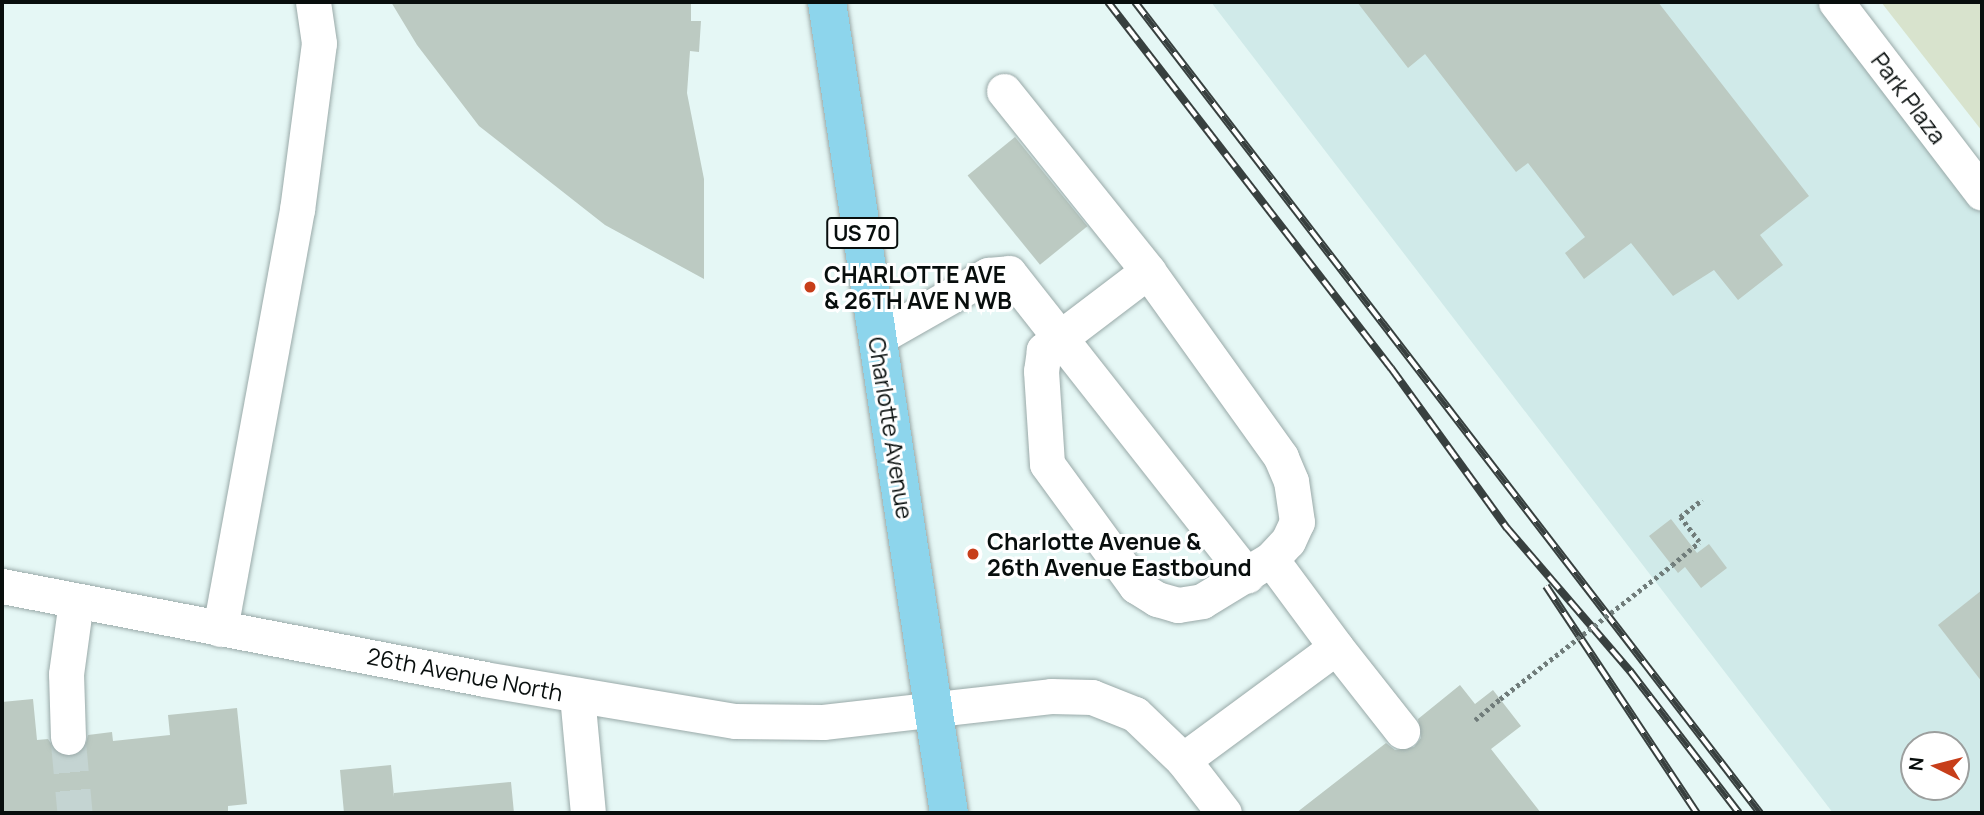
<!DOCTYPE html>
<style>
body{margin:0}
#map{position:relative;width:1984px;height:815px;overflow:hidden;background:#e5f7f5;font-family:Manrope,sans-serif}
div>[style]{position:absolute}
.built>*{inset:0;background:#d0eae9}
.green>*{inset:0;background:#d8e3cd}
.building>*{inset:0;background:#bccac2;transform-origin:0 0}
.minor-tunnel>*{height:35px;margin-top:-17.5px;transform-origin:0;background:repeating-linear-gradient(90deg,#c4d4d2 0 35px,transparent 0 53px)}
.path>*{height:4.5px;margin-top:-2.25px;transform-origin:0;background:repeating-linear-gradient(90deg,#707c7a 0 3.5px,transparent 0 7px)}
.roads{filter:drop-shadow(0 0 2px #99a9a8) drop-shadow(0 0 2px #99a9a8)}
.minor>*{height:35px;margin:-17.5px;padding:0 17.5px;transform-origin:17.5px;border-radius:17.5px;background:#fff}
.major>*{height:38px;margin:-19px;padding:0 19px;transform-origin:19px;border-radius:19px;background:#8dd5ec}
.rail>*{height:8px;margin-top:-4px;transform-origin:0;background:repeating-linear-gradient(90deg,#fff 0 16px,#38403f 0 32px);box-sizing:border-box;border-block:2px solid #38403f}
.path-bridge>*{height:4.5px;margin-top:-2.25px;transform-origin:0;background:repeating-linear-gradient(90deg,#707c7a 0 3.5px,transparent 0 7px)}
.dots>*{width:19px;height:19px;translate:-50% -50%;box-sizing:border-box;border:4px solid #fff;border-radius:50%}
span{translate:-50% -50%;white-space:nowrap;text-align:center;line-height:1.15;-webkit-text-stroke:6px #fff;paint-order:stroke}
.shield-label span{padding:2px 5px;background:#fff;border:2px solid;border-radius:5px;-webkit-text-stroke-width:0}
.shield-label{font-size:21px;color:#080e0d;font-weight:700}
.street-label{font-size:23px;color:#080e0d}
.poi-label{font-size:23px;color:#080e0d;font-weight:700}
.left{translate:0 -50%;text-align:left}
.frame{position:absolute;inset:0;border:4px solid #080e0d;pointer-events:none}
.north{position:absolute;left:1900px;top:731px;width:70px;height:70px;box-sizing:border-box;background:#fff;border:2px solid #9c9f9e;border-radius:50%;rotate:276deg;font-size:19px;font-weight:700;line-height:28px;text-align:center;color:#080e0d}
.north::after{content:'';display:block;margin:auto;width:24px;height:32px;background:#c73e1a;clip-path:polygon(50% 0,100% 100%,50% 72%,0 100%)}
</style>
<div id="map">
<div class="built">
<div style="clip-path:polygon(evenodd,1211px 2px,1836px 2px,1982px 193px,1982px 813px,1833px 813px,1211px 2px,1914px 745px,1956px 745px,1956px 787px,1914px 787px,1914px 745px)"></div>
</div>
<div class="green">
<div style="clip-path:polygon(1881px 2px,1982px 2px,1982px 131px)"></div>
</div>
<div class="building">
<div style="clip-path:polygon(391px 2px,691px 2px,691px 21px,701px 21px,699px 52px,690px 51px,687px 93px,704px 179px,704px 279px,605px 225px,479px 126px,417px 45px)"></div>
<div style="clip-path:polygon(1357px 2px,1658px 2px,1809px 196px,1760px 235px,1783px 265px,1738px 300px,1714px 270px,1673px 296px,1631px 243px,1584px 279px,1565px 253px,1585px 237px,1528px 163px,1516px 172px,1425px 54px,1408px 68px)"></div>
<div style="left:1015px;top:137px;width:115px;height:61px;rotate:51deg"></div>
<div style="clip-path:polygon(1671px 519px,1697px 553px,1709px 544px,1727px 568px,1701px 588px,1685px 567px,1678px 573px,1649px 536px)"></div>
<div style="clip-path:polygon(1982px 590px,1982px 682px,1938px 625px)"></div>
<div style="clip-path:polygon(1460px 685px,1475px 704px,1493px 690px,1521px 726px,1491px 749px,1541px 813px,1296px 813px,1386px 743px,1395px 750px,1414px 747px,1421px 738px,1418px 719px)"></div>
<div style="clip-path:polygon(33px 699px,37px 740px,48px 739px,58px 754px,68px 757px,85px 747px,88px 735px,112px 732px,113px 741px,170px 735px,168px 715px,237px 708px,247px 804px,228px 806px,228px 813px,2px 813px,2px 702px)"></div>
<div style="clip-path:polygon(391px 765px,394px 797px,394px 793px,511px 782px,514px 813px,344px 813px,340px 770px)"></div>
</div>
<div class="minor-tunnel">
<div style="left:68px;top:737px;width:76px;rotate:84.7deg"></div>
</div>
<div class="path">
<div style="left:1672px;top:565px;width:35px;rotate:-40deg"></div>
<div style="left:1699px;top:542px;width:31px;rotate:-127deg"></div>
<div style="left:1680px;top:517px;width:28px;rotate:-38deg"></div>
<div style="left:1475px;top:720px;width:33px;rotate:-40deg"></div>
</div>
<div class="roads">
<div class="minor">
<div style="left:1836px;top:2px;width:240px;rotate:52.6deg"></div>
<div style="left:1004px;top:91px;width:231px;rotate:51.3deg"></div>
<div style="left:877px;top:338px;width:128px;rotate:-29.6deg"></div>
<div style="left:988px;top:275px;width:21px;rotate:-5deg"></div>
<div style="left:1009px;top:273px;width:385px;rotate:51.8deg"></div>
<div style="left:2px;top:586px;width:491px;rotate:10.9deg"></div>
<div style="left:484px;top:679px;width:254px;rotate:9.5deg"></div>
<div style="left:735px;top:721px;width:88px;rotate:0.7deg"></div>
<div style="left:823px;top:722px;width:229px;rotate:-6.5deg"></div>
<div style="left:1051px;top:696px;width:41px;rotate:1.4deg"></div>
<div style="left:1092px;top:697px;width:46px;rotate:21.6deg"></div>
<div style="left:1135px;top:714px;width:66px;rotate:43.8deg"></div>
<div style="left:1183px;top:760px;width:67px;rotate:52.3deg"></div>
<div style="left:220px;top:629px;width:426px;rotate:-79.6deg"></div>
<div style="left:297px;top:210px;width:168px;rotate:-82.5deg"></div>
<div style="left:319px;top:43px;width:41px;rotate:-98.3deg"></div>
<div style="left:1336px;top:647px;width:107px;rotate:51.8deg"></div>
<div style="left:577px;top:695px;width:119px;rotate:84.7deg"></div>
<div style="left:68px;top:737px;width:63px;rotate:-91.8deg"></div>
<div style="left:66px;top:674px;width:74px;rotate:-82.2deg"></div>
<div style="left:1183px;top:760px;width:190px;rotate:-36.4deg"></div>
<div style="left:1336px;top:647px;width:109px;rotate:-126.5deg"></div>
<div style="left:1271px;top:559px;width:25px;rotate:-47deg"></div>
<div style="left:1288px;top:541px;width:21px;rotate:-65deg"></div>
<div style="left:1297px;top:522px;width:41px;rotate:-98.3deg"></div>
<div style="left:1291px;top:481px;width:26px;rotate:-113deg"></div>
<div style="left:1281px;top:457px;width:229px;rotate:-125.6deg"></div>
<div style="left:1148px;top:271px;width:131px;rotate:142.8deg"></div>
<div style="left:1044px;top:350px;width:21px;rotate:98deg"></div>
<div style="left:1041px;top:371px;width:93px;rotate:86.3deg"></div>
<div style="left:1047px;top:464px;width:151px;rotate:53.9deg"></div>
<div style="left:1136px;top:586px;width:25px;rotate:32deg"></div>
<div style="left:1157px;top:599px;width:22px;rotate:16deg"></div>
<div style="left:1178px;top:605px;width:24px;rotate:-9deg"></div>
<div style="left:1202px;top:601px;width:81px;rotate:-31.3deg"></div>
</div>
<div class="major">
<div style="left:827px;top:2px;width:820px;rotate:81.45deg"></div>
</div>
</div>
<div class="rail">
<div style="left:1108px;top:2px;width:463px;rotate:52.3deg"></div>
<div style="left:1391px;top:368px;width:198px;rotate:54.1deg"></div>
<div style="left:1507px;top:528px;width:189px;rotate:49.3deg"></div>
<div style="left:1630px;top:671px;width:179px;rotate:52.5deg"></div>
<div style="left:1135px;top:2px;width:1024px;rotate:52.38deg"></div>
<div style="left:1546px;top:586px;width:273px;rotate:56.4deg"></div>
</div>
<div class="path-bridge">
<div style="left:1500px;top:699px;width:218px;rotate:-37.9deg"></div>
</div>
<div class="dots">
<div style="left:810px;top:287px;background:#c73e1a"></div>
<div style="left:973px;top:554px;background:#c73e1a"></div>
</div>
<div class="shield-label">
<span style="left:862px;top:233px">US 70</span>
</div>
<div class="street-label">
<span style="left:1909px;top:98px;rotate:53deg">Park Plaza</span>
<span style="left:891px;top:428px;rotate:81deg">Charlotte Avenue</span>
<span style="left:465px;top:674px;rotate:11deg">26th Avenue North</span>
</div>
<div class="poi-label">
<span class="left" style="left:824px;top:287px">CHARLOTTE AVE<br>&amp; 26TH AVE N WB</span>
<span class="left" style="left:987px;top:554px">Charlotte Avenue &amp;<br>26th Avenue Eastbound</span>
</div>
<div class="frame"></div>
<div class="north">N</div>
</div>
